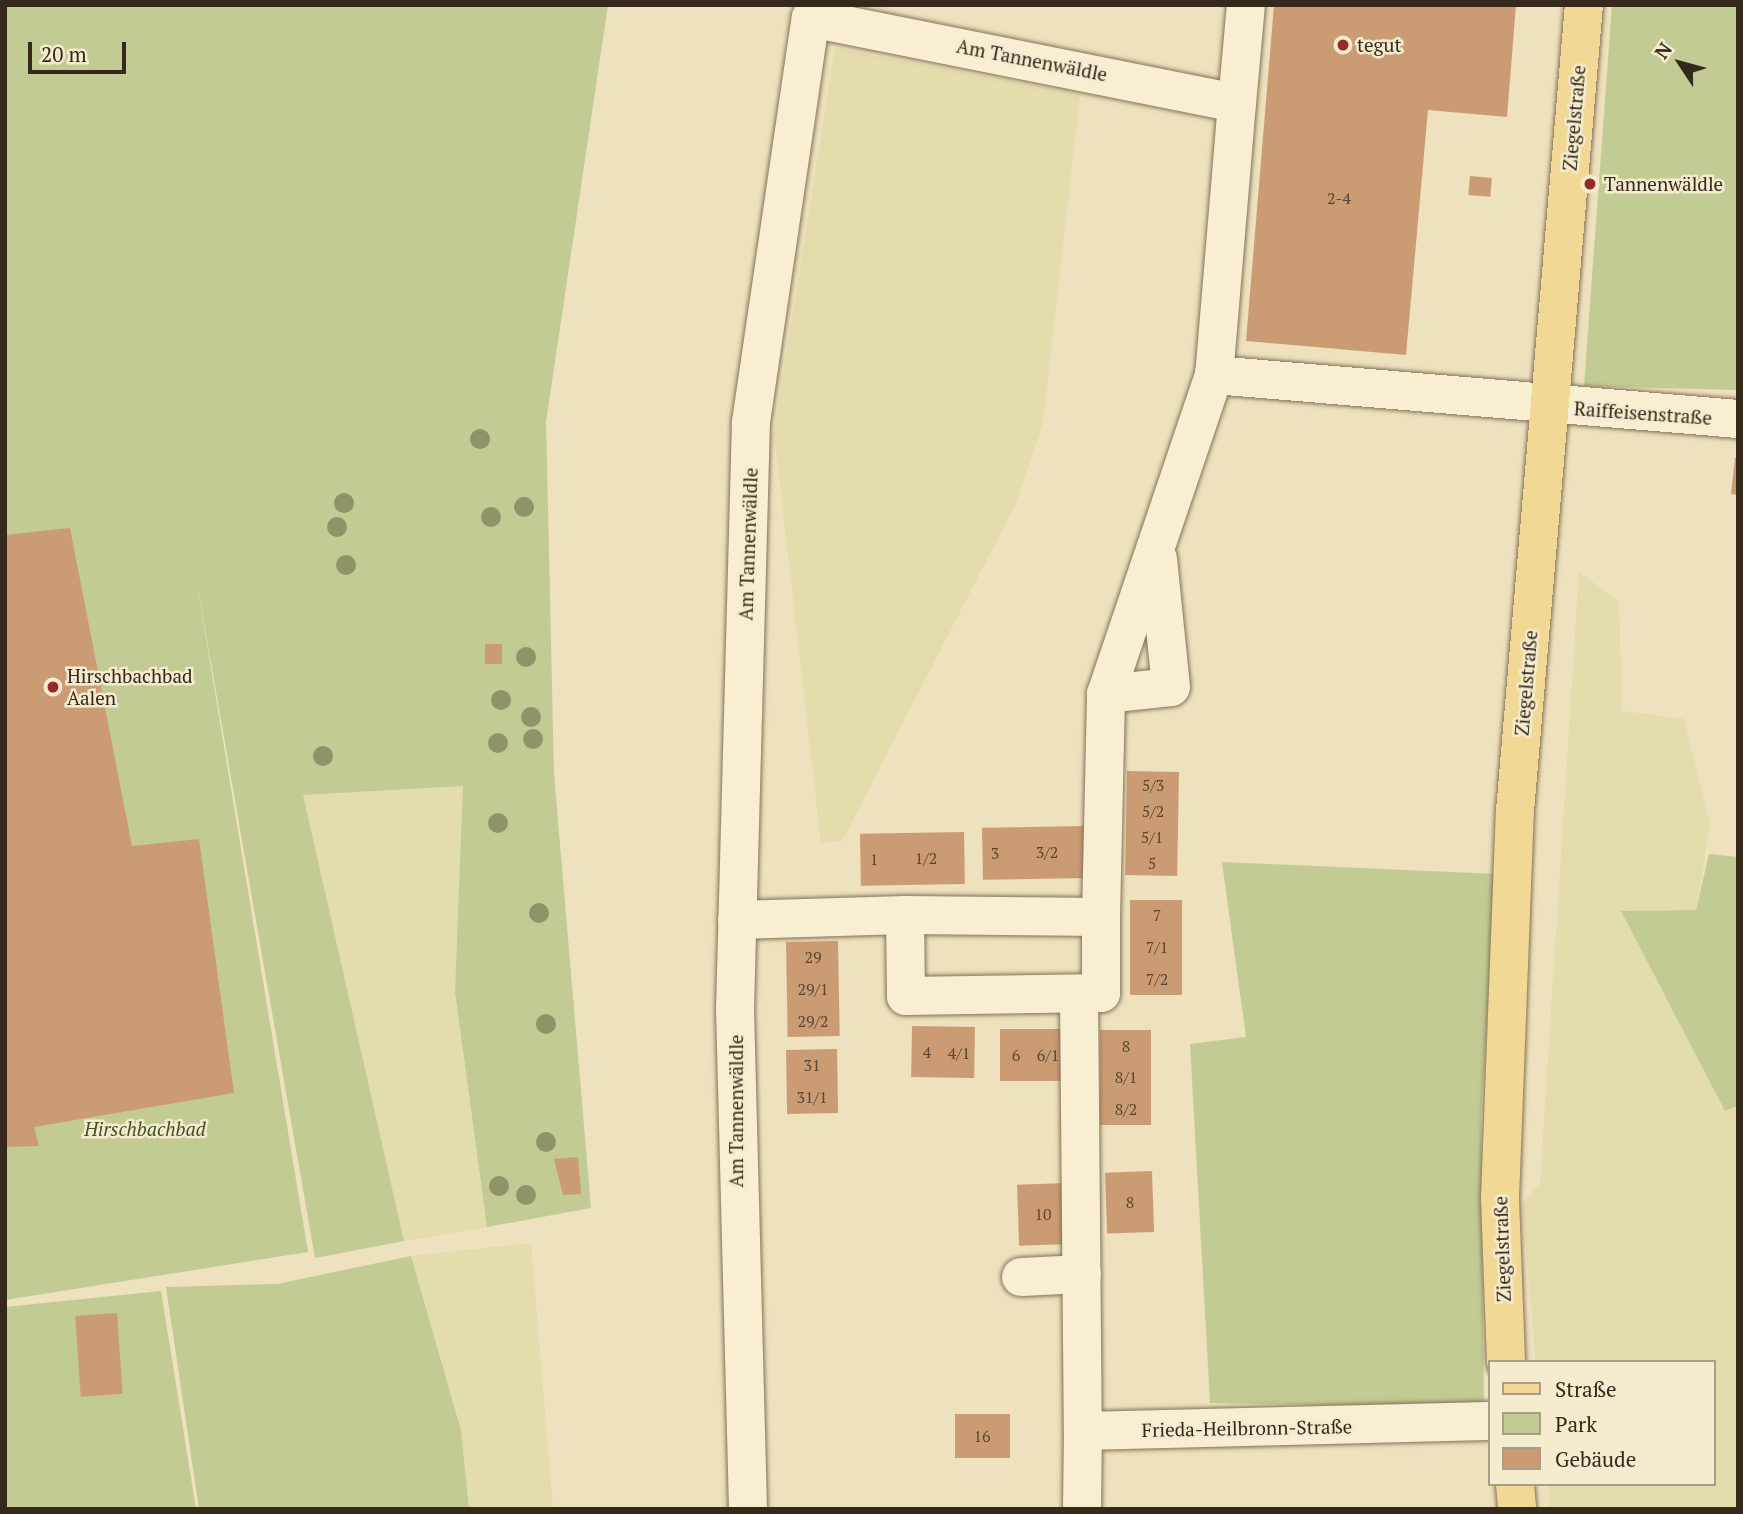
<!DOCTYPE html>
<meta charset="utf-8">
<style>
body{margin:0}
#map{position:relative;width:1743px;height:1514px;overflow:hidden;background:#ede1be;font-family:"PT Serif",serif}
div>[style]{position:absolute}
.farmland>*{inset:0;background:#e3dcac}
.green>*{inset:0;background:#c2cb93}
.building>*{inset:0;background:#cb9c74;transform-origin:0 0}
.roads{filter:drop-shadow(0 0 2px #857257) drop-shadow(0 0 2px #857257)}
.minor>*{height:38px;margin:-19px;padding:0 19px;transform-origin:19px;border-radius:19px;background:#f8eed1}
.major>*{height:38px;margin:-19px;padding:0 19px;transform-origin:19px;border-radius:19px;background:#f1d895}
.trees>*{width:20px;height:20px;margin:-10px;border-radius:50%;background:#909268}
.dots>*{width:19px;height:19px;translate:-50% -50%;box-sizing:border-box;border:4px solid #f5ebce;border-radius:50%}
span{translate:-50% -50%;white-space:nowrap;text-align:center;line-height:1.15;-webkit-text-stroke:5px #f5ebce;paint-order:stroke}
.number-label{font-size:16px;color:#5a4632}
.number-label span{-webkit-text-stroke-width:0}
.poi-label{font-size:19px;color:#35291c}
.left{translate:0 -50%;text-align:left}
.street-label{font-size:19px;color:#35291c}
.park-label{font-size:19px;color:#445122;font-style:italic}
.frame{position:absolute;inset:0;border:7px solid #35291c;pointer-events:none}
.legend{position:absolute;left:1488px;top:1360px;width:228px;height:126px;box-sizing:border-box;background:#f5ebce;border:2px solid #a89d87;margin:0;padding:9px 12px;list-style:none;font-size:21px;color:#35291c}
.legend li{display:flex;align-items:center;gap:14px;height:35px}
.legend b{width:35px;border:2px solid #a89d87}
.north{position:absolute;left:1645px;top:28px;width:70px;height:70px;-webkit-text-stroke:5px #f5ebce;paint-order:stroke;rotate:306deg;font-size:19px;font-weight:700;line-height:28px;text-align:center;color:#35291c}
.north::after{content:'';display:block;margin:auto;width:24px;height:32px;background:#35291c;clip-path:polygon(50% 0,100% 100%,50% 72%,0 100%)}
.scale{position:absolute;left:28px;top:42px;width:98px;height:32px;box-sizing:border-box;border:4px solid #35291c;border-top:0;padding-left:9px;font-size:21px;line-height:24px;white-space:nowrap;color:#35291c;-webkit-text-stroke:5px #f5ebce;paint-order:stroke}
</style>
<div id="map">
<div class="farmland">
<div style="clip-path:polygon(835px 48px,1080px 94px,1043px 423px,1016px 503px,842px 841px,821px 843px,774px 433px)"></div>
<div style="clip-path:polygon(1579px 572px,1619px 601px,1622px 711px,1684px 719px,1710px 824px,1696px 910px,1622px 911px,1725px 1111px,1738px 1106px,1738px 1509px,1550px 1509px,1548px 1484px,1713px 1484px,1713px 1362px,1536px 1362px,1522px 1204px,1540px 1184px)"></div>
<div style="clip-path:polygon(464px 786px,455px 992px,487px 1227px,404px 1241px,302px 795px)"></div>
<div style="clip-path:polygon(531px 1243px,553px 1509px,469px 1509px,461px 1430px,411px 1256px)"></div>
</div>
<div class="green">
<div style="clip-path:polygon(5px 5px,608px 5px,546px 422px,554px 774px,591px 1208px,487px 1227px,455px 992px,463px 786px,303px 795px,404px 1241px,315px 1258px,194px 566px,308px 1252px,5px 1300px)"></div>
<div style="clip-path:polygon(1612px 5px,1738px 5px,1736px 390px,1584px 386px)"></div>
<div style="clip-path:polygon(1709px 854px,1738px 857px,1738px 1106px,1725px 1111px,1621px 911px,1696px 910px)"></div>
<div style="clip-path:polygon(1222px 862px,1496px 874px,1481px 1117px,1484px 1408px,1210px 1403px,1190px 1044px,1246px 1037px)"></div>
<div style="clip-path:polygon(411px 1256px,461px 1430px,469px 1509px,199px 1509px,166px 1287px,277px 1284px)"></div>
<div style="clip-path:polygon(161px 1291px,196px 1509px,5px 1509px,5px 1307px)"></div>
</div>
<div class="building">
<div style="clip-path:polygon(1274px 5px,1516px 5px,1507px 117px,1428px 110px,1406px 355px,1246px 341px)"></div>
<div style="left:1470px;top:176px;width:22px;height:19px;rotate:5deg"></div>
<div style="clip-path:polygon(1735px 458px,1738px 458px,1738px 495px,1731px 494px)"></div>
<div style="clip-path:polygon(70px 528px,132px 846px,199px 839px,234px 1093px,34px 1127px,39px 1146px,5px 1147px,5px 535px)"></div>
<div style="left:485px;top:644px;width:17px;height:20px"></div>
<div style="left:1127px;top:771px;width:52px;height:104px;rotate:1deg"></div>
<div style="left:1085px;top:826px;width:52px;height:103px;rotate:89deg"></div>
<div style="left:964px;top:832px;width:52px;height:104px;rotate:89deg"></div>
<div style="left:1130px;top:900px;width:52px;height:95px"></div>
<div style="left:838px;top:941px;width:95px;height:52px;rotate:89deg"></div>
<div style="left:912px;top:1026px;width:63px;height:51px;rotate:1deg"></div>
<div style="left:1000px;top:1029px;width:63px;height:52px"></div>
<div style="left:1100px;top:1030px;width:51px;height:95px"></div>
<div style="left:837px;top:1049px;width:64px;height:51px;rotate:89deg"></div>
<div style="clip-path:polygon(578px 1157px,581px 1194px,563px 1195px,554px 1159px)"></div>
<div style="left:1152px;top:1171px;width:61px;height:47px;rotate:88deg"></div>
<div style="left:1066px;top:1183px;width:61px;height:49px;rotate:88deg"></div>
<div style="left:117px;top:1313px;width:81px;height:42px;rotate:86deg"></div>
<div style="left:955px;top:1414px;width:55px;height:44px"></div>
</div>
<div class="roads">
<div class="minor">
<div style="left:1237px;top:103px;width:98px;rotate:-84.8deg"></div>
<div style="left:1106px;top:694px;width:65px;rotate:-6.1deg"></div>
<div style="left:1171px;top:687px;width:129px;rotate:-95.8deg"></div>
<div style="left:1101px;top:917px;width:223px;rotate:-88.7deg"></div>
<div style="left:1106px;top:694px;width:337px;rotate:-71.3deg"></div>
<div style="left:737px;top:920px;width:168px;rotate:-1.7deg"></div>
<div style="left:905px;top:915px;width:196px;rotate:0.6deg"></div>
<div style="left:1101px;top:917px;width:76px;rotate:90deg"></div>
<div style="left:1101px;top:993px;width:195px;rotate:179.1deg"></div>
<div style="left:906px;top:996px;width:81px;rotate:-90.7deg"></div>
<div style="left:1079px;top:994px;width:437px;rotate:89.5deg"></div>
<div style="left:1021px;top:1277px;width:61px;rotate:-2.8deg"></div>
<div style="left:748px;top:1509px;width:500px;rotate:-91.49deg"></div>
<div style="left:735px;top:1009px;width:587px;rotate:-88.44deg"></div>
<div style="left:751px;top:422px;width:408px;rotate:-81.6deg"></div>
<div style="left:811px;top:18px;width:434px;rotate:11.3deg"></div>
<div style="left:1237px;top:103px;width:273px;rotate:94.8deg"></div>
<div style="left:1214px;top:375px;width:526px;rotate:4.8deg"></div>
<div style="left:1082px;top:1509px;width:78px;rotate:-89.3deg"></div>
<div style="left:1083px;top:1431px;width:406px;rotate:-1.4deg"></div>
</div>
<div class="major">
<div style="left:1506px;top:1362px;width:164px;rotate:-92.1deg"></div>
<div style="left:1500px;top:1198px;width:387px;rotate:-87.8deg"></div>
<div style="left:1515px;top:811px;width:809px;rotate:-85.11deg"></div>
<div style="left:1515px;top:1484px;width:25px;rotate:85deg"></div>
</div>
</div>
<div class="trees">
<div style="left:480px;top:439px"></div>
<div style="left:344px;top:503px"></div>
<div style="left:524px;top:507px"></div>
<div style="left:491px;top:517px"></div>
<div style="left:337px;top:527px"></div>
<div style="left:346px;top:565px"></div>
<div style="left:526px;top:657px"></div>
<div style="left:501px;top:700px"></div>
<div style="left:531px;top:717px"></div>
<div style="left:533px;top:739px"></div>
<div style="left:498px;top:743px"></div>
<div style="left:323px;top:756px"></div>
<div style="left:498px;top:823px"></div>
<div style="left:539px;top:913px"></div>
<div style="left:546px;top:1024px"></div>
<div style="left:546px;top:1142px"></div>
<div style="left:499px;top:1186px"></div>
<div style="left:526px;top:1195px"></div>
</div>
<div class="dots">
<div style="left:1343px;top:45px;background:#942b28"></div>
<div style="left:1590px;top:184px;background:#942b28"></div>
<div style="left:53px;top:687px;background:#942b28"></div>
</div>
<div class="number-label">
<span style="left:1339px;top:198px">2-4</span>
<span style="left:1153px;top:785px">5/3</span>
<span style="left:1153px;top:811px">5/2</span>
<span style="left:1152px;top:837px">5/1</span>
<span style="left:1047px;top:852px">3/2</span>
<span style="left:995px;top:853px">3</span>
<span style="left:926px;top:858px">1/2</span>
<span style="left:874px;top:859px">1</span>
<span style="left:1152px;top:863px">5</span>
<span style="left:1157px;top:915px">7</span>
<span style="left:1157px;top:947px">7/1</span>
<span style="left:813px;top:957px">29</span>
<span style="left:1157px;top:979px">7/2</span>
<span style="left:813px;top:989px">29/1</span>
<span style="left:813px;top:1021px">29/2</span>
<span style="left:1126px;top:1046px">8</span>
<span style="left:927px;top:1052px">4</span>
<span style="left:959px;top:1053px">4/1</span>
<span style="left:1016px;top:1055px">6</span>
<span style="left:1048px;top:1055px">6/1</span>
<span style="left:812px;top:1065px">31</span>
<span style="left:1126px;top:1077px">8/1</span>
<span style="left:812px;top:1097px">31/1</span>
<span style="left:1126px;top:1109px">8/2</span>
<span style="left:1130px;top:1202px">8</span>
<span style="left:1043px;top:1214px">10</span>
<span style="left:982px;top:1436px">16</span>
</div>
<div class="poi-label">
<span class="left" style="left:1357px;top:45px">tegut</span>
<span class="left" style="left:1604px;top:184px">Tannenwäldle</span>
<span class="left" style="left:67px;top:687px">Hirschbachbad<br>Aalen</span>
</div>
<div class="street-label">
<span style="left:1032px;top:60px;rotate:11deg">Am Tannenwäldle</span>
<span style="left:1574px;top:118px;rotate:-85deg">Ziegelstraße</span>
<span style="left:1643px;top:413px;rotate:4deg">Raiffeisenstraße</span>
<span style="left:748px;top:544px;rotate:-88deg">Am Tannenwäldle</span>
<span style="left:1526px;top:683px;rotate:-85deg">Ziegelstraße</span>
<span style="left:736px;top:1111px;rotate:-90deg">Am Tannenwäldle</span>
<span style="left:1502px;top:1249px;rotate:-92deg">Ziegelstraße</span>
<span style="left:1247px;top:1428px;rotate:-1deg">Frieda-Heilbronn-Straße</span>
</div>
<div class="park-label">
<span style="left:145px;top:1129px">Hirschbachbad</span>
</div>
<div class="frame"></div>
<ul class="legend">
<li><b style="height:9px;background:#f1d895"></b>Straße</li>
<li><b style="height:19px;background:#c2cb93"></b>Park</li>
<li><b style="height:19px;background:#cb9c74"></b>Gebäude</li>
</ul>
<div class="north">N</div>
<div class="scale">20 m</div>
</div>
